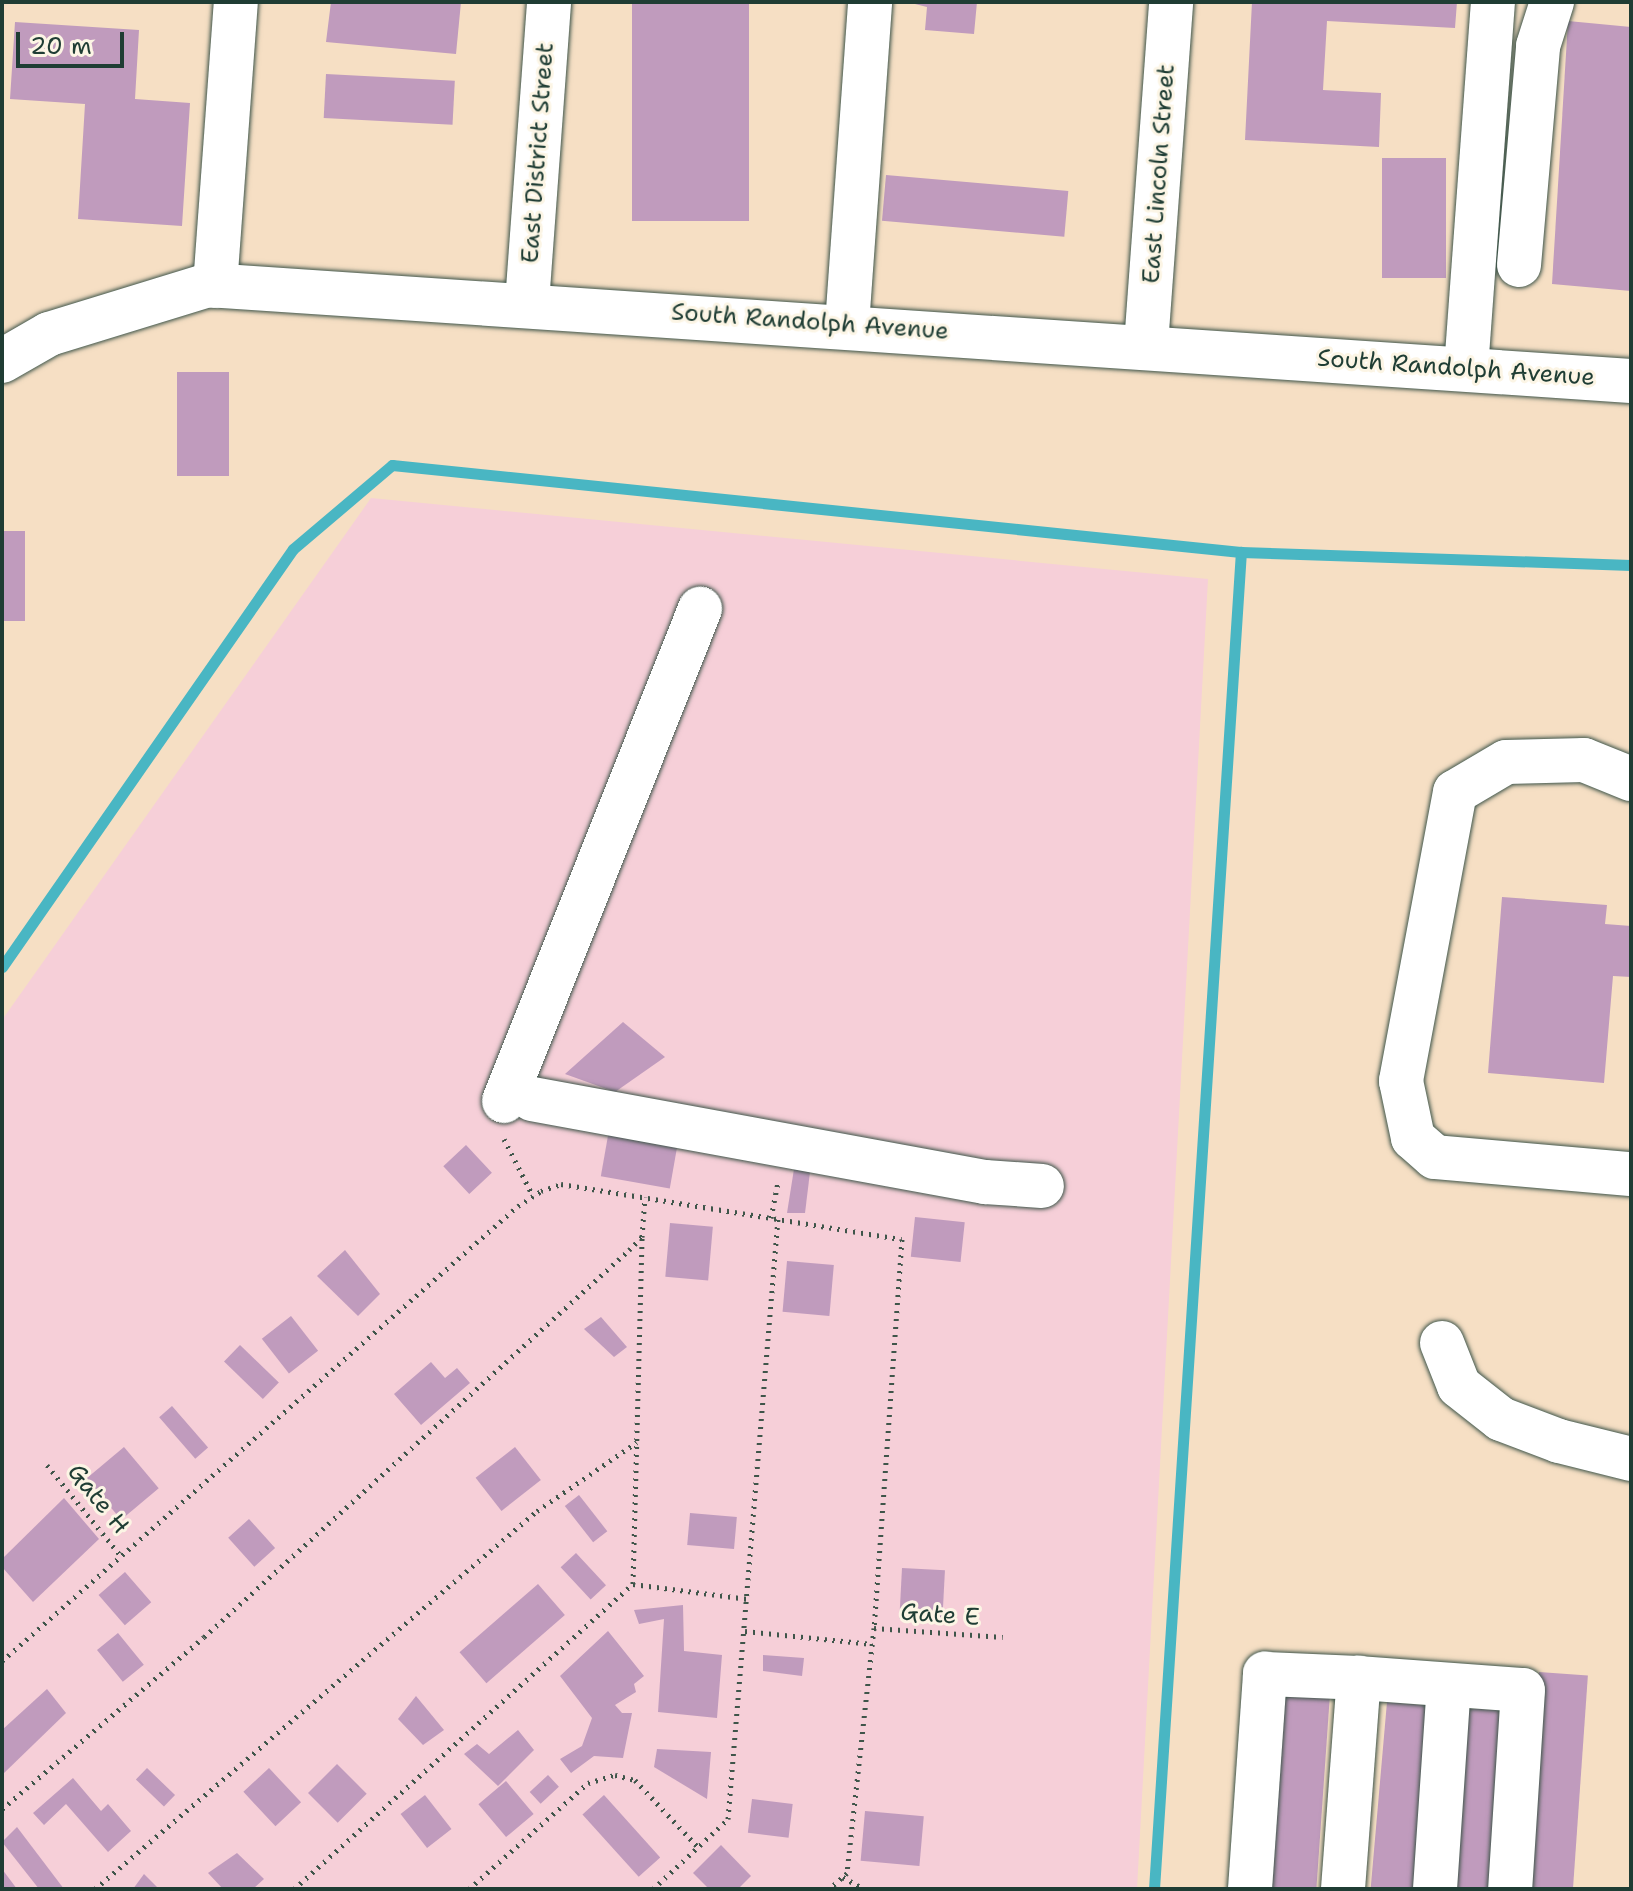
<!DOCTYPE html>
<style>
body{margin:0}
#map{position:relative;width:1633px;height:1891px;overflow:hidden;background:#f6dfc4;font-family:"Shantell Sans",sans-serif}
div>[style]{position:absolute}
.built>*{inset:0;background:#f6cfd8}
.stream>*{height:11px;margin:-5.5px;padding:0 5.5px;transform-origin:5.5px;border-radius:5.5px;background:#49b6c3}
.building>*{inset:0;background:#c09bbd;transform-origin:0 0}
.path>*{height:5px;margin-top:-2.5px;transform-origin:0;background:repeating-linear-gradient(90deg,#3f554a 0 2px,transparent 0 8px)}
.roads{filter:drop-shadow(0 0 2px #3f554a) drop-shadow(0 0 2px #3f554a)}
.minor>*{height:44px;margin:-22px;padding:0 22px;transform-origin:22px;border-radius:22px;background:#fff}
span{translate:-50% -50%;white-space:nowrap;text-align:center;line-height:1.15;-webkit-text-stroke:6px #fcf5e5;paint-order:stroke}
.street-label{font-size:24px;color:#1f3d34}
.frame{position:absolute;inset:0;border:4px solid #1f3d34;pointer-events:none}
.scale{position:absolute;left:16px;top:32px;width:108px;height:36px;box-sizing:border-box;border:4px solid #1f3d34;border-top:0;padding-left:10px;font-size:24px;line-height:28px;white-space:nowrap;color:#1f3d34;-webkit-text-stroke:6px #fcf5e5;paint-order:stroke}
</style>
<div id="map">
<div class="built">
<div style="clip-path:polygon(371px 498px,1208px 579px,1137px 1889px,2px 1889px,2px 1020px)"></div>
</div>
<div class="stream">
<div style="left:2px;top:967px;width:509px;rotate:-55.16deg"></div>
<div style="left:293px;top:549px;width:130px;rotate:-40.3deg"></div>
<div style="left:392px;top:465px;width:853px;rotate:5.85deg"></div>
<div style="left:1154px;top:1889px;width:1340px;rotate:-86.28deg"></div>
<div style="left:1241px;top:552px;width:390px;rotate:1.9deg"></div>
</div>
<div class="building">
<div style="clip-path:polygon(331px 2px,461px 2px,456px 54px,326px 42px)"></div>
<div style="left:632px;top:2px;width:117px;height:219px"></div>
<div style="clip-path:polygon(907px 2px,977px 2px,974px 34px,925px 30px,927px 7px)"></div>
<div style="clip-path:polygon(1252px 2px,1457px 2px,1455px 28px,1327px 21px,1323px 90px,1381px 93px,1379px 147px,1245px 140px)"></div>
<div style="clip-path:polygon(1568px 21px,1631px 27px,1631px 291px,1552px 284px)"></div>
<div style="clip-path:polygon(15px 22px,139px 30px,135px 99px,190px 103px,182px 226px,78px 219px,85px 104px,10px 99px)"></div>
<div style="left:326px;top:74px;width:129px;height:44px;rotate:3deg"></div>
<div style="left:1382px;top:158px;width:64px;height:120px"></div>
<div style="left:886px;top:175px;width:183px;height:46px;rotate:5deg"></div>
<div style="left:177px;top:372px;width:52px;height:104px"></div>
<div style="left:2px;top:531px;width:23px;height:90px"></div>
<div style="clip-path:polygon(1502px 897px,1607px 905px,1605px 924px,1631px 926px,1631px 977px,1613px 976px,1604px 1083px,1488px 1073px)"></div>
<div style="clip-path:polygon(623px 1022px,665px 1057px,615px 1092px,565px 1074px)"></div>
<div style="left:609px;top:1130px;width:70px;height:47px;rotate:10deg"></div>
<div style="left:466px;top:1145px;width:38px;height:31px;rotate:47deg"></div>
<div style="clip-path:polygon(794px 1169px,810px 1172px,805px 1213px,787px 1213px)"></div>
<div style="left:915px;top:1217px;width:50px;height:40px;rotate:6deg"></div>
<div style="left:670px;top:1223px;width:43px;height:54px;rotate:5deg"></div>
<div style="clip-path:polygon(345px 1250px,380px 1294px,358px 1316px,317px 1276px)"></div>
<div style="left:787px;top:1261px;width:47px;height:51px;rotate:5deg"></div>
<div style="left:291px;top:1316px;width:44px;height:37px;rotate:52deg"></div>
<div style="clip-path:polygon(601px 1317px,627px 1347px,614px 1357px,584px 1329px)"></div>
<div style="left:240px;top:1345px;width:54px;height:23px;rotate:44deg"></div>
<div style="clip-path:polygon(431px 1362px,445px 1378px,457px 1368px,470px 1383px,421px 1425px,394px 1394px)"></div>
<div style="left:172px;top:1406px;width:55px;height:17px;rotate:49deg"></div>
<div style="left:124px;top:1447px;width:54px;height:49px;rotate:50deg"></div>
<div style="left:515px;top:1447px;width:42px;height:50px;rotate:52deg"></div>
<div style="left:579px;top:1495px;width:46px;height:18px;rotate:52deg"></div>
<div style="clip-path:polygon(64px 1498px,99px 1539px,33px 1602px,2px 1567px,2px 1559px)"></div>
<div style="left:690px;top:1513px;width:47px;height:32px;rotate:5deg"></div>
<div style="left:249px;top:1519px;width:39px;height:28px;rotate:48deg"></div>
<div style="left:576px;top:1553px;width:44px;height:21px;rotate:47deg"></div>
<div style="left:902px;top:1568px;width:43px;height:51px;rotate:3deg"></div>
<div style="left:125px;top:1572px;width:40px;height:35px;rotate:49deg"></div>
<div style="left:538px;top:1584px;width:41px;height:104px;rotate:49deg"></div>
<div style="clip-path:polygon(683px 1605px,684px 1651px,722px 1655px,717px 1718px,658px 1712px,664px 1619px,639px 1624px,634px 1610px)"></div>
<div style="clip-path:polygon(608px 1631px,644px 1676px,634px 1684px,636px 1692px,615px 1705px,622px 1713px,632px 1713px,623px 1758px,594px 1756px,571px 1773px,560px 1759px,582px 1746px,592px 1718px,560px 1676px)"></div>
<div style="left:118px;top:1633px;width:41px;height:27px;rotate:51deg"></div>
<div style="clip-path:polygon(763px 1655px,804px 1658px,802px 1676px,763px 1671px)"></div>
<div style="left:1539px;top:1672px;width:49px;height:217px;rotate:4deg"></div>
<div style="clip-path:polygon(47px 1689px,66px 1713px,2px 1775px,2px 1730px)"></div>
<div style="left:1278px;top:1692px;width:52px;height:197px;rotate:4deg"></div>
<div style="clip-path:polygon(416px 1696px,444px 1730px,423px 1745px,398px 1719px)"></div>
<div style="left:1387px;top:1702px;width:50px;height:187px;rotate:5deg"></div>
<div style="left:1461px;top:1708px;width:51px;height:181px;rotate:3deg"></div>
<div style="clip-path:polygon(518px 1730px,534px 1750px,498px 1786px,464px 1754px,477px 1744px,489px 1754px)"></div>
<div style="clip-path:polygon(657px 1749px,711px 1752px,707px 1799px,654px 1767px)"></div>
<div style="left:337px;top:1764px;width:42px;height:41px;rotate:45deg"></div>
<div style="left:147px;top:1768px;width:39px;height:16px;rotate:44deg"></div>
<div style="left:269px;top:1768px;width:47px;height:35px;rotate:47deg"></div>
<div style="left:548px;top:1775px;width:16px;height:25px;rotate:47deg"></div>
<div style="clip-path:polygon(73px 1778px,101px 1811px,108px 1804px,131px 1831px,108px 1852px,66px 1804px,44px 1825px,33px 1813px)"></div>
<div style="left:506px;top:1781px;width:43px;height:36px;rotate:50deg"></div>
<div style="left:425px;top:1795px;width:43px;height:31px;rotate:52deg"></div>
<div style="left:604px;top:1795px;width:84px;height:29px;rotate:48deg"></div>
<div style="left:752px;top:1799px;width:41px;height:34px;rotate:7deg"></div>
<div style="left:865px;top:1811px;width:59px;height:50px;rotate:5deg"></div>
<div style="clip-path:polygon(17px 1827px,64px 1889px,39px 1889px,2px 1842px)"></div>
<div style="clip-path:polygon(721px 1845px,751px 1876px,738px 1889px,709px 1889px,693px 1873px)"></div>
<div style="clip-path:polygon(237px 1853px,264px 1879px,253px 1889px,223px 1889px,208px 1873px)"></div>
<div style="clip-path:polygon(2px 1869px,17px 1889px,2px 1889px)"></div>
<div style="clip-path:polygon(144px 1874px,159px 1889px,133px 1889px)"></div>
</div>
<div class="path">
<div style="left:504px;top:1139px;width:64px;rotate:63deg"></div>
<div style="left:771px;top:1218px;width:37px;rotate:-79deg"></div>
<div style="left:47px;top:1465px;width:117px;rotate:50.9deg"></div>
<div style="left:633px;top:1584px;width:116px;rotate:7.4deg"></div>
<div style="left:874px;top:1628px;width:129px;rotate:4deg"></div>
<div style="left:745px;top:1631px;width:128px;rotate:5.8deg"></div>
<div style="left:2px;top:1661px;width:688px;rotate:-41.41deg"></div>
<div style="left:518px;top:1206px;width:27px;rotate:-33deg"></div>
<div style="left:541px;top:1191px;width:21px;rotate:-19deg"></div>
<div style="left:561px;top:1184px;width:345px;rotate:9.2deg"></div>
<div style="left:902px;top:1239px;width:390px;rotate:94.1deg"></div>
<div style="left:874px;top:1628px;width:246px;rotate:96.3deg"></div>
<div style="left:847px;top:1873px;width:24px;rotate:138deg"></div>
<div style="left:2px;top:1809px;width:265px;rotate:-40.4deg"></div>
<div style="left:204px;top:1637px;width:575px;rotate:-42.32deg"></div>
<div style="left:629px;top:1250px;width:18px;rotate:-45deg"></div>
<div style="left:642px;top:1237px;width:40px;rotate:-85.7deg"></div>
<div style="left:843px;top:1877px;width:24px;rotate:30deg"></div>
<div style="left:95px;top:1889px;width:582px;rotate:-40.54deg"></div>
<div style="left:537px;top:1511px;width:121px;rotate:-34.6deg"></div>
<div style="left:294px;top:1889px;width:456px;rotate:-42deg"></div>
<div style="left:633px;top:1584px;width:346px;rotate:-88.5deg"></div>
<div style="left:469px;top:1889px;width:159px;rotate:-41.7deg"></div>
<div style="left:588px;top:1783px;width:28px;rotate:-17deg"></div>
<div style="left:615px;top:1775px;width:21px;rotate:14deg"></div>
<div style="left:635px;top:1780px;width:92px;rotate:46.8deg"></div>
<div style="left:653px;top:1889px;width:103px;rotate:-43deg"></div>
<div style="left:728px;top:1819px;width:602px;rotate:-85.24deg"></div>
</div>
<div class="roads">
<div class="minor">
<div style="left:1519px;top:265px;width:220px;rotate:-85deg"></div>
<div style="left:1538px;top:46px;width:46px;rotate:-72.3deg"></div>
<div style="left:215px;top:286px;width:285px;rotate:-85.8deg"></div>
<div style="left:527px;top:303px;width:302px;rotate:-85.8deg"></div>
<div style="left:847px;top:325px;width:324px;rotate:-85.9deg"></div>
<div style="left:1146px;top:345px;width:344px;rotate:-85.8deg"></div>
<div style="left:2px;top:361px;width:54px;rotate:-29.9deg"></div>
<div style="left:49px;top:334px;width:166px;rotate:-17.1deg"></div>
<div style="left:208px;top:285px;width:1426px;rotate:3.86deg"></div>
<div style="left:1466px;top:369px;width:368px;rotate:-85.8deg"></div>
<div style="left:1631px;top:779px;width:51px;rotate:-158deg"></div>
<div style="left:1584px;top:760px;width:78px;rotate:178.5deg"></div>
<div style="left:1506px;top:762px;width:59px;rotate:149.5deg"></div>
<div style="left:1455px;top:792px;width:294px;rotate:100.6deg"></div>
<div style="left:1401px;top:1081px;width:58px;rotate:78.1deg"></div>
<div style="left:1413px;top:1138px;width:29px;rotate:41deg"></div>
<div style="left:1435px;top:1157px;width:197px;rotate:5deg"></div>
<div style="left:532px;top:1099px;width:461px;rotate:10.4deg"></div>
<div style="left:985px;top:1182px;width:57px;rotate:4deg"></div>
<div style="left:504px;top:1101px;width:530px;rotate:-68.28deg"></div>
<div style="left:1442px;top:1343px;width:46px;rotate:68.4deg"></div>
<div style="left:1459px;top:1386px;width:53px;rotate:38.2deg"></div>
<div style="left:1501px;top:1419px;width:62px;rotate:20.8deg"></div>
<div style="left:1559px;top:1441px;width:74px;rotate:14deg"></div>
<div style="left:1250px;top:1889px;width:216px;rotate:-86deg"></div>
<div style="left:1265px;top:1674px;width:94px;rotate:2.4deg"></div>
<div style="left:1343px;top:1889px;width:212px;rotate:-85.7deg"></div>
<div style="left:1359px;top:1678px;width:164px;rotate:4.2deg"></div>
<div style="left:1523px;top:1690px;width:199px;rotate:93.7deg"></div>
<div style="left:1435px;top:1889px;width:203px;rotate:-86.1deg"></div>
</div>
</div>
<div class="street-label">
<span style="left:538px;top:153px;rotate:-86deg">East District Street</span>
<span style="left:1159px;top:174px;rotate:-86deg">East Lincoln Street</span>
<span style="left:810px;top:322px;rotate:4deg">South Randolph Avenue</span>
<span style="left:1456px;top:368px;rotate:4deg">South Randolph Avenue</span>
<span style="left:98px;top:1499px;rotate:51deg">Gate H</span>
<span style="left:940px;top:1615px;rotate:4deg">Gate E</span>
</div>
<div class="frame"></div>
<div class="scale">20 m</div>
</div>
